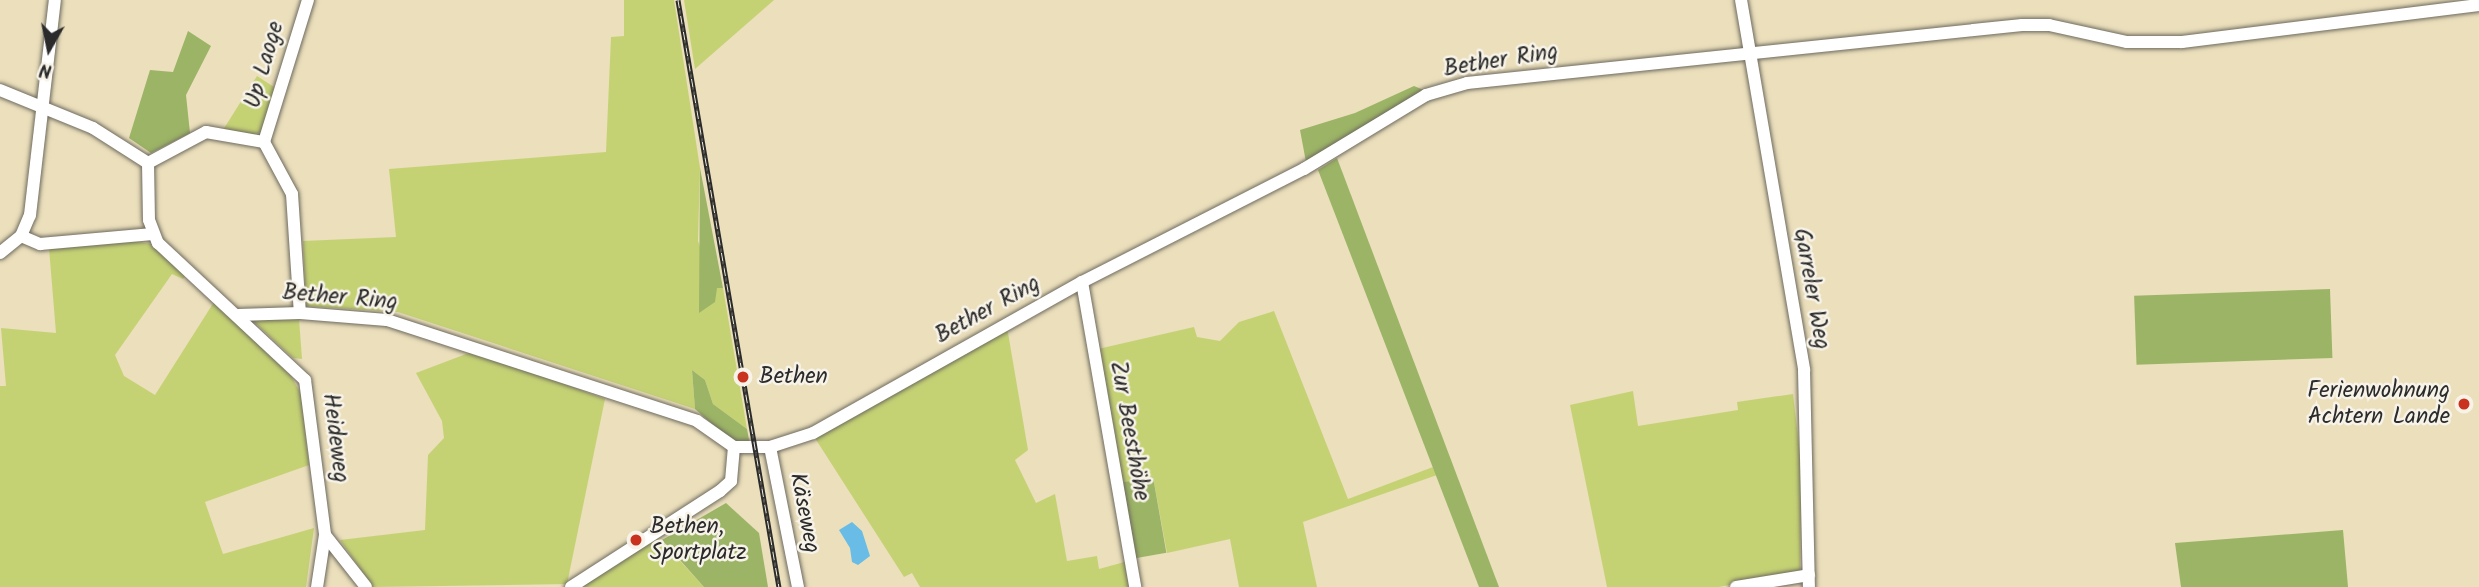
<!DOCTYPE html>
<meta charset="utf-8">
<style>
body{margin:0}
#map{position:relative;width:2479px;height:587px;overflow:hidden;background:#ebdfbc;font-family:Kalam,sans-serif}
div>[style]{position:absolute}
.green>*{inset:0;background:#c5d274}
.forest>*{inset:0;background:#9cb466;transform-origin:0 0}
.water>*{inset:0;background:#69bce5}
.roads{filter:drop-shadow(0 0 2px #6e6a5e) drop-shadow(0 0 2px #6e6a5e)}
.minor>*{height:12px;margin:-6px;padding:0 6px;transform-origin:6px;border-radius:6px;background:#fff}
.rail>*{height:5px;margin-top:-2.5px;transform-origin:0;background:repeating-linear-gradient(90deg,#f7f3e8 0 8px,#2b2b2b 0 16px);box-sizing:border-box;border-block:2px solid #2b2b2b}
.dots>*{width:19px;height:19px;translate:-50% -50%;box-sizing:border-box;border:4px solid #f7f3e8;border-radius:50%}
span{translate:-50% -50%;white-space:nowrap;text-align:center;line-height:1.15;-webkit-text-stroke:5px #f7f3e8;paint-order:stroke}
.street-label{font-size:23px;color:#2b2b2b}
.poi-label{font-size:23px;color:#2b2b2b}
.left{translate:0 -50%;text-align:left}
.right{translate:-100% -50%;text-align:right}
.north{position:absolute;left:14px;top:14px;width:70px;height:70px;-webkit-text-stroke:5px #f7f3e8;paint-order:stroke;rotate:189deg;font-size:19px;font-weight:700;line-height:28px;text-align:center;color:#2b2b2b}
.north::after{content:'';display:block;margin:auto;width:24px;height:32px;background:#2b2b2b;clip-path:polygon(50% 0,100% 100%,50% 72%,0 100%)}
</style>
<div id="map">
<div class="green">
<div style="clip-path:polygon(624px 0,674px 0,700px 168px,698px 241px,716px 288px,723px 288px,747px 429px,713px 404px,705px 380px,692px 370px,695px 409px,398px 312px,306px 306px,303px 241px,396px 237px,389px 169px,606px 152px,611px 37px,624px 36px)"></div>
<div style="clip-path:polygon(684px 0,774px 0,695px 69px)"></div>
<div style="clip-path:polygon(257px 76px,277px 89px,261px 132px,252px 135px,223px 130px)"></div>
<div style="clip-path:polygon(131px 241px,152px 244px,186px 275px,183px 279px,172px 274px,115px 355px,124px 376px,155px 395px,214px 302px,291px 376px,301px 394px,309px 465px,205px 502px,223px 554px,314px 528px,306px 587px,0 587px,0 386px,6px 386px,1px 328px,56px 333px,49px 248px)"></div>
<div style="clip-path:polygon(1274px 311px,1348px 499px,1433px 467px,1437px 475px,1303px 522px,1317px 587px,1239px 587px,1230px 539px,1167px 553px,1153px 477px,1121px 483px,1098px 349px,1194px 327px,1197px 337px,1220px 341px,1239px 322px)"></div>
<div style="clip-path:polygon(250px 318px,299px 319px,302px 359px,293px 358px)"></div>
<div style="clip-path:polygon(1007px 327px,1028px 450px,1015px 460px,1036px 503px,1055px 494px,1067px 561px,1097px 556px,1099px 569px,1128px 561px,1133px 587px,920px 587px,912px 573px,904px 577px,813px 435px)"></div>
<div style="clip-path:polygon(474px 351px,605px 399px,567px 584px,373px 587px,340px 540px,425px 530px,428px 455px,444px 438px,442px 421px,416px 373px)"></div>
<div style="clip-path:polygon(1633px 391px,1638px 426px,1738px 410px,1737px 402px,1793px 394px,1801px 463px,1800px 572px,1719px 587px,1607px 587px,1570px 405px)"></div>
<div style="clip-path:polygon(658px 537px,704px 587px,581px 587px)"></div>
</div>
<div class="forest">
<div style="clip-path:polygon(188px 31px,211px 46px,186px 95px,190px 133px,151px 153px,129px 138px,150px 70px,173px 72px)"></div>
<div style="clip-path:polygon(1414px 86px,1426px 91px,1306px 162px,1300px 130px,1355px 113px)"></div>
<div style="clip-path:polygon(1337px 158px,1499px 587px,1479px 587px,1318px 170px)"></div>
<div style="clip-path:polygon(700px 168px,723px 288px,717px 288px,715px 302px,699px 313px)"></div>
<div style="left:2330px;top:289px;width:69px;height:196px;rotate:88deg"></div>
<div style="clip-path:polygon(692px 370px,705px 380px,713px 404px,747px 429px,750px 445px,734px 443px,695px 409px)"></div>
<div style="left:1153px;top:477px;width:77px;height:33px;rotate:80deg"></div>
<div style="clip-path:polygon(726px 503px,759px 533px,768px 587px,704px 587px,662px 540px)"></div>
<div style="clip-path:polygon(2343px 530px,2348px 587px,2181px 587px,2175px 543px)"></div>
</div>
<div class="water">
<div style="clip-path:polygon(852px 522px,862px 531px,870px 556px,858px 565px,852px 562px,850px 548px,839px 530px)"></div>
</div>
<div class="roads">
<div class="minor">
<div style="left:1741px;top:0;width:375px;rotate:80.3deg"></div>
<div style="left:1804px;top:370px;width:217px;rotate:88.7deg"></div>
<div style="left:0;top:90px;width:100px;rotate:22.2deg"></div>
<div style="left:93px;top:128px;width:65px;rotate:32.5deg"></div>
<div style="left:148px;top:163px;width:57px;rotate:89deg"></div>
<div style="left:149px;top:220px;width:25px;rotate:69deg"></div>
<div style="left:158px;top:243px;width:201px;rotate:43deg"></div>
<div style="left:305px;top:380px;width:156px;rotate:82.6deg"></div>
<div style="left:325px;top:535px;width:53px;rotate:98.7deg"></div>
<div style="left:264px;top:142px;width:59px;rotate:61.7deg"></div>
<div style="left:292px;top:194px;width:119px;rotate:86.2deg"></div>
<div style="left:148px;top:163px;width:66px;rotate:-28.1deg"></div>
<div style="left:206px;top:132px;width:59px;rotate:9.8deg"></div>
<div style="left:264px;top:142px;width:149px;rotate:-72.8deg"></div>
<div style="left:21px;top:236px;width:21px;rotate:23deg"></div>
<div style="left:40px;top:244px;width:113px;rotate:-5.1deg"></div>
<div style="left:0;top:253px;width:27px;rotate:-39deg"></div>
<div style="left:21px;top:236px;width:23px;rotate:-67deg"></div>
<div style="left:30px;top:215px;width:216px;rotate:-83.4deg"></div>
<div style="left:1082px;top:282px;width:310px;rotate:80.1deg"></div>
<div style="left:238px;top:315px;width:62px;rotate:-1.8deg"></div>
<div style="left:300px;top:313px;width:87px;rotate:4.6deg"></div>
<div style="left:387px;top:320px;width:326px;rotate:18deg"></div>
<div style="left:697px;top:421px;width:45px;rotate:35.1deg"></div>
<div style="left:734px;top:447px;width:36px"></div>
<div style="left:770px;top:447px;width:45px;rotate:-18deg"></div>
<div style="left:813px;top:433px;width:308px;rotate:-29.3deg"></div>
<div style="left:1082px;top:282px;width:249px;rotate:-27deg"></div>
<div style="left:1304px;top:169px;width:143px;rotate:-31.2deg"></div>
<div style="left:1426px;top:95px;width:43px;rotate:-16.3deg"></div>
<div style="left:1467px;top:83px;width:558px;rotate:-5.97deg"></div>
<div style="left:2022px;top:25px;width:27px"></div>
<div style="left:2049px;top:25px;width:80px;rotate:12.3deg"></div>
<div style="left:2127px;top:42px;width:55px"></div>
<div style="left:2182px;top:42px;width:299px;rotate:-7.1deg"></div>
<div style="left:770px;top:447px;width:143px;rotate:78.7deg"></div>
<div style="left:325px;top:535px;width:66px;rotate:51.7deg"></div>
<div style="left:571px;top:587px;width:177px;rotate:-32.8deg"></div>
<div style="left:720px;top:491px;width:15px;rotate:-42deg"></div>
<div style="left:731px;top:481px;width:34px;rotate:-85deg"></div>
<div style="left:1736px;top:587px;width:74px;rotate:-9.3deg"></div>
</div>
</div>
<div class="rail">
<div style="left:678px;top:0;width:596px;rotate:80.24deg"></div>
</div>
<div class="dots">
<div style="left:743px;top:377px;background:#c8321e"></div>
<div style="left:2464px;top:404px;background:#c8321e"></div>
<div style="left:636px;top:540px;background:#c8321e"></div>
</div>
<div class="street-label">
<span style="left:1501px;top:61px;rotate:-9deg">Bether Ring</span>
<span style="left:265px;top:65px;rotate:-74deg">Up Laoge</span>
<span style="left:1811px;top:289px;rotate:80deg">Garreler Weg</span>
<span style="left:340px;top:298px;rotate:5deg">Bether Ring</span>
<span style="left:988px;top:310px;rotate:-29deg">Bether Ring</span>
<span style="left:1129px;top:431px;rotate:80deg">Zur Beesthöhe</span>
<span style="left:335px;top:438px;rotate:83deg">Heideweg</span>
<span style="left:804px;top:513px;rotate:79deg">Käseweg</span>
</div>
<div class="poi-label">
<span class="left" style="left:759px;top:377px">Bethen</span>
<span class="right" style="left:2450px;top:404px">Ferienwohnung<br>Achtern Lande</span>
<span class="left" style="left:650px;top:540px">Bethen,<br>Sportplatz</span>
</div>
<div class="north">N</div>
</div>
